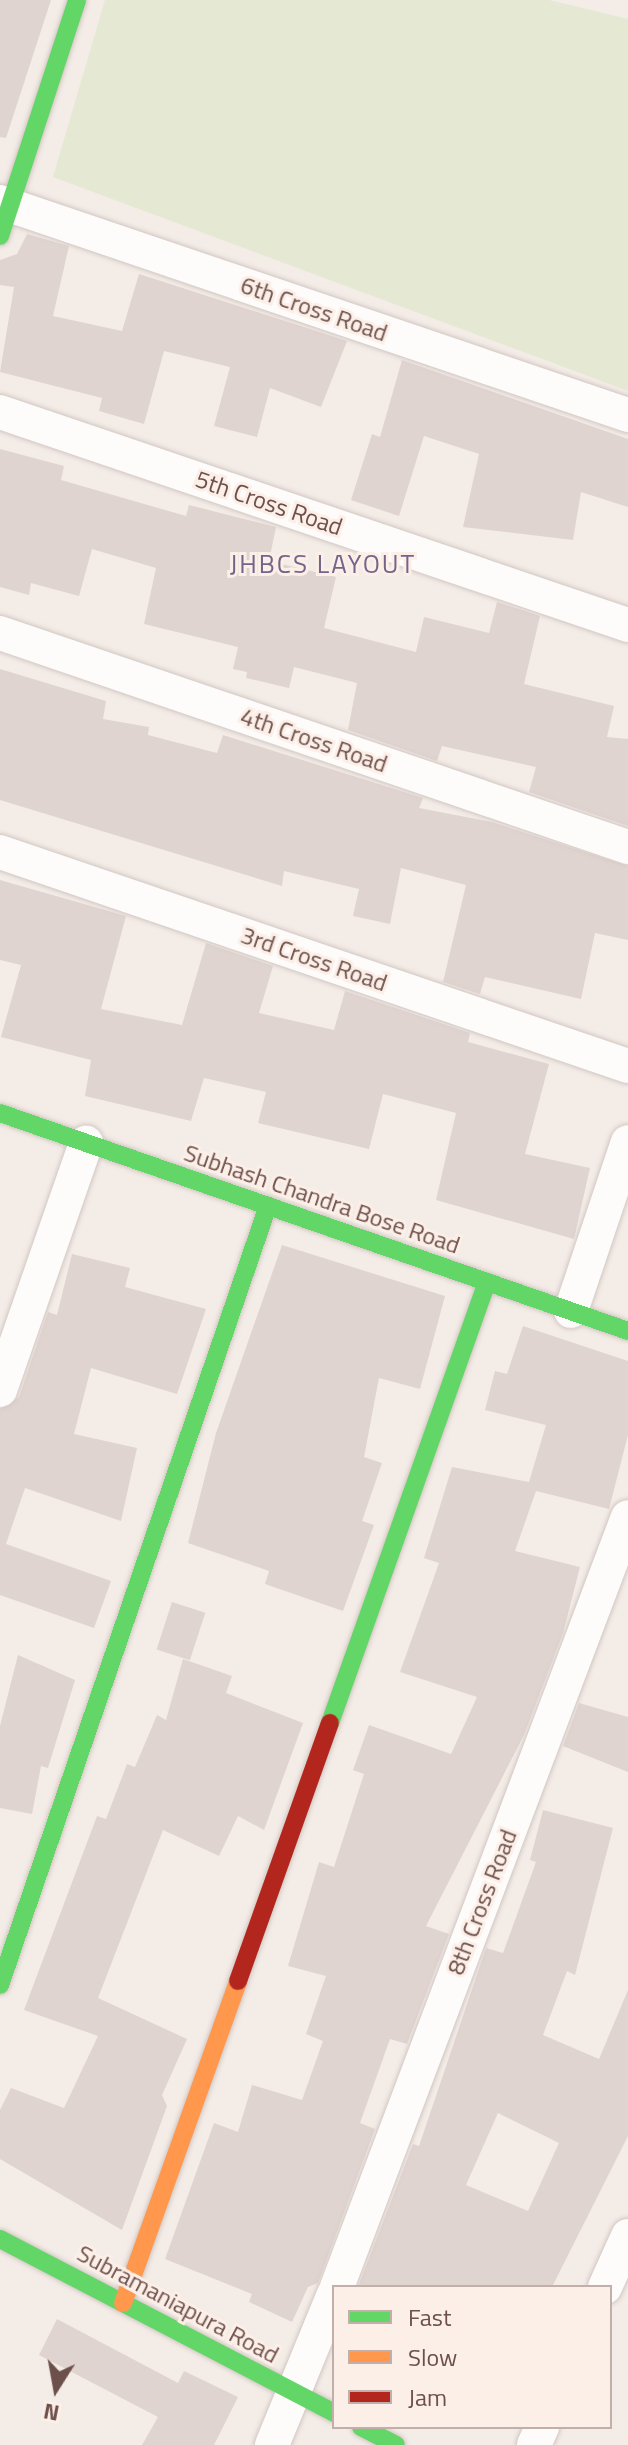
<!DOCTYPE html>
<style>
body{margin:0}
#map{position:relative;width:628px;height:2445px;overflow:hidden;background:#f4ece7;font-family:"Titillium Web",sans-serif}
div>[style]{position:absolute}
.green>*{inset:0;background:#e5e8d3}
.building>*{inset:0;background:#e0d4d0;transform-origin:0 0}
.roads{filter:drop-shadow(0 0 2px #d1c7c3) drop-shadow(0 0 2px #d1c7c3)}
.street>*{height:34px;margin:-17px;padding:0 17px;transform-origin:17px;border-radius:17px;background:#fdfcfb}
.fast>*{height:18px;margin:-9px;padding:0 9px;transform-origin:9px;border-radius:9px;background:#63d668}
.slow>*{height:18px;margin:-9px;padding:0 9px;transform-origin:9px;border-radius:9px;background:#ff974d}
.jam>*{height:18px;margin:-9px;padding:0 9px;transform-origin:9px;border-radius:9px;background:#b3261e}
span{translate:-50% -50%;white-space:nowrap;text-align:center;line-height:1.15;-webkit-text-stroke:6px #fcefe7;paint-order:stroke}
.street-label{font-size:24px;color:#6d504c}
.neighbourhood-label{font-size:26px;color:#75648a;letter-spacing:2px}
.legend{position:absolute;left:332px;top:2285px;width:280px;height:144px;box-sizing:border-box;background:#fcefe7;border:2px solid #c3afa9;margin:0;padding:10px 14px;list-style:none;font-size:24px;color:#6d504c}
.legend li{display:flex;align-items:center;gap:16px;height:40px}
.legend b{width:40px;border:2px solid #c3afa9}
.north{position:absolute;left:16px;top:2349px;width:80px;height:80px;-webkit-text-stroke:6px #fcefe7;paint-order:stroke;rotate:191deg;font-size:22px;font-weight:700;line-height:32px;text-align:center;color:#6d504c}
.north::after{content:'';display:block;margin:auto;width:28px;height:36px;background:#6d504c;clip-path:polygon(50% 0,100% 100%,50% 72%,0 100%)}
</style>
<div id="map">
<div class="green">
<div style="clip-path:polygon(105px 0,549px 0,628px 19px,628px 391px,53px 177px)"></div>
</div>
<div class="building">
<div style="clip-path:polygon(0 0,51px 0,6px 138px,0 137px)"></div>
<div style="clip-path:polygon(27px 234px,69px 246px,53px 316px,122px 331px,139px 274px,347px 341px,321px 407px,270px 388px,257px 437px,214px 426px,230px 367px,164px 351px,144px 424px,99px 411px,102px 398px,0 372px,14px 287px,0 285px,0 260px,17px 254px)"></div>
<div style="clip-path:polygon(402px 360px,628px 439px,628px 507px,581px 492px,573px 540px,463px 527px,479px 454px,424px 436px,399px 516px,351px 500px,372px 434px,380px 437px)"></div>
<div style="clip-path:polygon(0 449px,64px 466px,61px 480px,186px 516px,189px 505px,276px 527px,269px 561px,336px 577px,324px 628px,416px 652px,424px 617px,489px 633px,497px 602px,540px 616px,524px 684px,614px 706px,607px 737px,628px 739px,628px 826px,529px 792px,536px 767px,442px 746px,437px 761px,348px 730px,357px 683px,294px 667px,289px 688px,246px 678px,247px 672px,233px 669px,238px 647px,144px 624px,156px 568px,92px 549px,79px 596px,31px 583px,29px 595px,0 587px)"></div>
<div style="clip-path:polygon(0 669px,106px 701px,103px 719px,149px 727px,148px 735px,217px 753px,223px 735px,423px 798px,419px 808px,492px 822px,628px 866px,628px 940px,595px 933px,581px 999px,485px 977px,480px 994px,443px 982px,466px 885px,401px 868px,390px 924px,353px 916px,359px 889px,284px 871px,282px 886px,0 800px)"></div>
<div style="clip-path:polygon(0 880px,126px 916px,101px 1009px,182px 1025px,206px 943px,273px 966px,259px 1013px,334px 1030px,345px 991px,470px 1033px,468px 1042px,549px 1064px,525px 1154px,590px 1168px,574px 1239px,436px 1200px,456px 1113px,383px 1094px,369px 1149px,258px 1123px,266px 1092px,204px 1078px,191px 1121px,85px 1096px,91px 1060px,1px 1037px,21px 965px,0 960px)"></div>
<div style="clip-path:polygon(282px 1245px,445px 1296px,420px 1389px,379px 1378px,364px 1457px,382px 1463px,362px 1521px,374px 1525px,343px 1611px,265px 1584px,269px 1571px,188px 1543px,216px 1433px)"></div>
<div style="clip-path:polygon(72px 1254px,130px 1268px,125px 1287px,206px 1309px,177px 1394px,91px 1368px,74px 1434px,137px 1448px,121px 1521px,25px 1488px,6px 1544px,111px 1581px,94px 1628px,0 1595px,0 1409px,19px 1397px,48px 1312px,57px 1315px)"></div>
<div style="clip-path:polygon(523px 1326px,628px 1361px,628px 1435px,609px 1509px,536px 1491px,515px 1551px,580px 1567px,563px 1633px,524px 1735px,426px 1926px,449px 1934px,407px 2044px,390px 2039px,360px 2123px,375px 2129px,318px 2283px,308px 2287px,292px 2322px,249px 2302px,252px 2294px,165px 2259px,214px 2123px,238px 2132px,252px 2085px,302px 2100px,323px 2041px,306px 2034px,326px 1976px,288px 1966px,319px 1862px,334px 1867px,364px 1774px,353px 1770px,369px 1725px,451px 1754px,477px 1697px,400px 1672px,439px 1563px,424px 1558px,452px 1467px,529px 1482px,546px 1425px,485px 1410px,495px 1371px,507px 1374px)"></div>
<div style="left:172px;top:1602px;width:35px;height:50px;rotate:18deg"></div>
<div style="clip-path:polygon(18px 1655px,75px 1680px,48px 1768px,41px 1766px,32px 1814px,0 1808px,0 1726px)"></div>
<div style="clip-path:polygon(183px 1659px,232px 1676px,226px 1693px,303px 1723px,264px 1830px,238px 1816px,219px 1856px,163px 1830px,98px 1998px,187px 2039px,162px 2095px,167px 2106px,122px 2230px,0 2159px,0 2110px,11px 2088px,64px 2108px,98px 2036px,24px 2010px,97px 1816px,106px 1819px,127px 1764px,135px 1767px,157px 1715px,166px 1720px)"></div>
<div style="clip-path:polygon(579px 1703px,628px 1717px,628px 1772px,563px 1746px)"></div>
<div style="clip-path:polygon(evenodd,543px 1810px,613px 1828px,575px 1975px,567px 1971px,543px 2035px,599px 2059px,628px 1990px,628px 2136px,552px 2287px,358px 2287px,413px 2144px,419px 2146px,486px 1948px,503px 1953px,536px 1862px,530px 1860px,543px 1810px,498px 2113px,559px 2143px,528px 2211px,466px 2185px,498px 2113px)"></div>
<div style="clip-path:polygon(57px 2319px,178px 2383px,184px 2371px,238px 2397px,214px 2445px,142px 2445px,158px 2417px,39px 2355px)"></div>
</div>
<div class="roads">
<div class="street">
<div style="left:0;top:202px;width:663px;rotate:18.74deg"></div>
<div style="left:0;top:412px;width:663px;rotate:18.74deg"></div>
<div style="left:0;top:633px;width:663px;rotate:18.82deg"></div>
<div style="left:0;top:852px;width:663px;rotate:18.82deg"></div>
<div style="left:571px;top:1311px;width:178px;rotate:-71.4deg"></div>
<div style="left:0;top:1390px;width:262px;rotate:-70.8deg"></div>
<div style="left:337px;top:2287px;width:823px;rotate:-69.3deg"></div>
<div style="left:605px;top:2287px;width:56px;rotate:-65.7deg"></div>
<div style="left:272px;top:2445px;width:163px;rotate:-67.7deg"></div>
<div style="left:534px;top:2445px;width:20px;rotate:-66deg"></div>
</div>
<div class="fast">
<div style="left:0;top:236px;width:248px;rotate:-71.9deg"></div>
<div style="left:0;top:1113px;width:665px;rotate:19.14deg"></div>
<div style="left:330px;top:1723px;width:468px;rotate:-70.4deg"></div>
<div style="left:0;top:1985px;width:824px;rotate:-71.02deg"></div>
<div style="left:0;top:2239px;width:377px;rotate:27.5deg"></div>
<div style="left:361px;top:2427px;width:39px;rotate:27deg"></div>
</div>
<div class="slow">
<div style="left:123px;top:2303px;width:342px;rotate:-70.3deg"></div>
</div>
<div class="jam">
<div style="left:238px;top:1981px;width:274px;rotate:-70.4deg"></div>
</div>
</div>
<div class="street-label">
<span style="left:314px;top:309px;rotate:19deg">6th Cross Road</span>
<span style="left:269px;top:503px;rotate:19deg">5th Cross Road</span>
<span style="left:314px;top:740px;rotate:19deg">4th Cross Road</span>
<span style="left:314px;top:959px;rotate:19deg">3rd Cross Road</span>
<span style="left:322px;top:1199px;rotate:19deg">Subhash Chandra Bose Road</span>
<span style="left:482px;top:1902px;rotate:-69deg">8th Cross Road</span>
<span style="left:178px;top:2304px;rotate:28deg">Subramaniapura Road</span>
</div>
<div class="neighbourhood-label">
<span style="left:323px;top:564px">JHBCS LAYOUT</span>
</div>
<ul class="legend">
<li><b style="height:10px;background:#63d668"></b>Fast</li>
<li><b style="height:10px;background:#ff974d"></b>Slow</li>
<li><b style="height:10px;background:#b3261e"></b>Jam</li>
</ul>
<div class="north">N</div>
</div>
